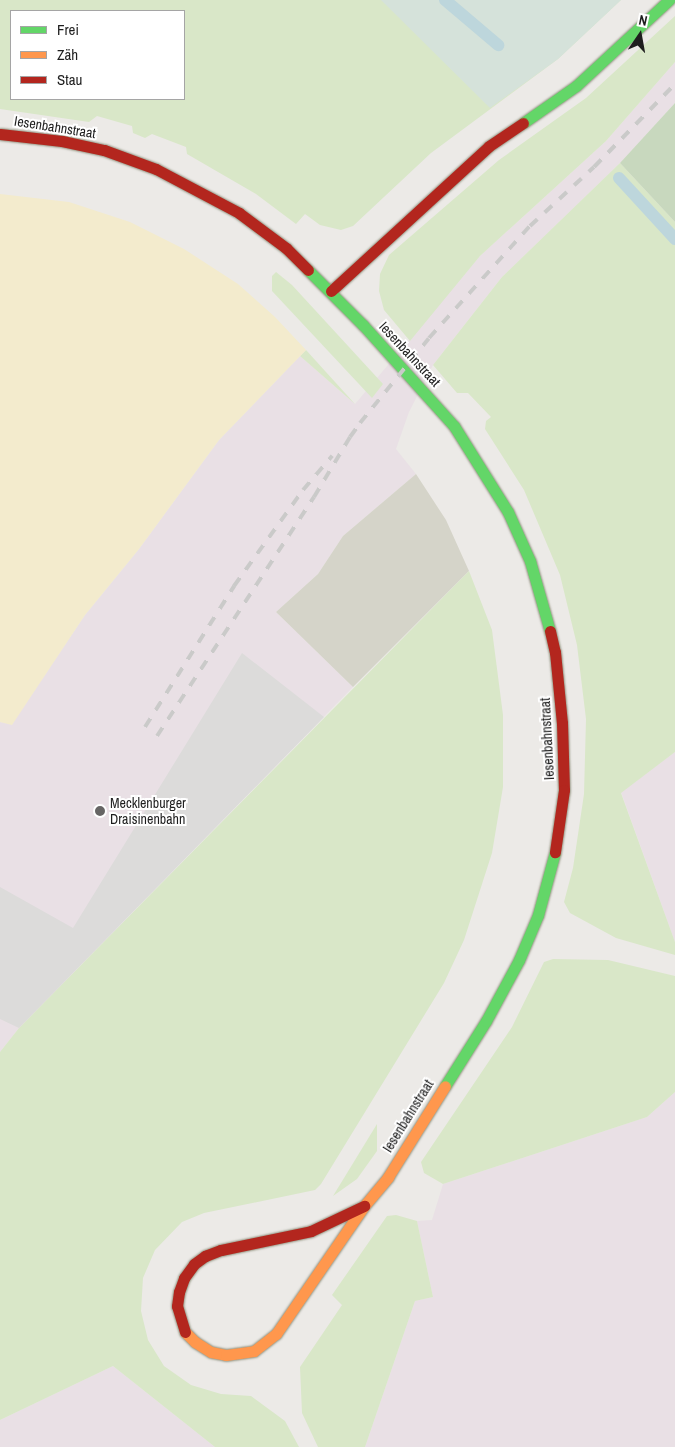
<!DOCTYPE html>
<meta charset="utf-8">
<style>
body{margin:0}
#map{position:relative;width:675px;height:1447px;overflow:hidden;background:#eceae7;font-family:"Archivo Narrow",sans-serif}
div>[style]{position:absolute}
.industrial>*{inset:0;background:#e9e0e5}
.construction>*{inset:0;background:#d5d4c9}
.grass>*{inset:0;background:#d9e7c8}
.forest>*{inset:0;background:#c8d8be}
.wetland>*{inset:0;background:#d5e2da}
.sand>*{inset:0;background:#f3ebcd}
.parking>*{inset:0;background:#dcdbda}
.stream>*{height:12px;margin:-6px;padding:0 6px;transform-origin:6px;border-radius:6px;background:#bdd6dc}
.roads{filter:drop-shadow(0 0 1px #939481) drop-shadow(0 0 1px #939481)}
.fast>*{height:11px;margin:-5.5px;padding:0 5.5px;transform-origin:5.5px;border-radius:5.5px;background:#63d668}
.slow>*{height:11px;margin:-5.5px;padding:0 5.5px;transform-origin:5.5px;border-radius:5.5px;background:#ff974d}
.jam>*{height:11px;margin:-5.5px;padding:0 5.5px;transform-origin:5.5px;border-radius:5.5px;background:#b3261e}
.rail>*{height:4px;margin-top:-2px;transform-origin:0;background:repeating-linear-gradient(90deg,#cacac9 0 10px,transparent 0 20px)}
.dots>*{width:14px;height:14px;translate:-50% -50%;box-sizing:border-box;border:2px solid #fff;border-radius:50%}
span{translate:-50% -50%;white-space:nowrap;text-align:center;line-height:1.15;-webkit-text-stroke:4px #fff;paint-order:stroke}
.street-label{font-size:14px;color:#1e1e1e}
.poi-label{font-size:14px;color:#1e1e1e}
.left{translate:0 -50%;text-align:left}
.legend{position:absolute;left:10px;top:10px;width:175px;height:90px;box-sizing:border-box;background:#fff;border:1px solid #a5a5a5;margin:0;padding:6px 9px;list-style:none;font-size:15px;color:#1e1e1e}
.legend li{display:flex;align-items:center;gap:10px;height:25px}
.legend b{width:25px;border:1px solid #a5a5a5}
.north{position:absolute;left:615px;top:10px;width:50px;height:50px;-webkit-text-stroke:4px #fff;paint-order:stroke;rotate:12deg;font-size:14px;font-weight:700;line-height:20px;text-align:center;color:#1e1e1e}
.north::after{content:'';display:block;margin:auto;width:18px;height:22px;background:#1e1e1e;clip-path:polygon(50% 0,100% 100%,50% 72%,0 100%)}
</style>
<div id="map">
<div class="industrial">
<div style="clip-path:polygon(675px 62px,675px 103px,620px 163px,502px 277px,433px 365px,409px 412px,396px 449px,416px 474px,343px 536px,318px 574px,276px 612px,353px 687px,19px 1028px,0 1052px,0 722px,12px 724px,85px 615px,139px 549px,219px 440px,300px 356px,355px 404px,480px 256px,606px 141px)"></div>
<div style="clip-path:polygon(675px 752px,675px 942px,621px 792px)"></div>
<div style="clip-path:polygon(675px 1092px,675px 1447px,365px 1447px,415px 1301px,433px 1297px,417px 1221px,432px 1220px,443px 1184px,647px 1117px)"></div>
<div style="clip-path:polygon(113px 1366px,215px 1447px,0 1447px,0 1420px)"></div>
</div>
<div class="construction">
<div style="clip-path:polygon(416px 474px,446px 520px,469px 571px,353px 687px,276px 612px,318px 574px,343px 536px)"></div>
</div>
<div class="grass">
<div style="clip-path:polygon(evenodd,0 0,621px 0,558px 59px,431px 153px,353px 226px,341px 230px,320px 225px,305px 214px,296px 224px,256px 194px,187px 154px,186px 147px,152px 134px,145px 138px,133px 133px,132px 126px,97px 116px,89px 122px,0 109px,0 0,11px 11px,184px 11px,184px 99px,11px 99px,11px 11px)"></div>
<div style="clip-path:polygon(675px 16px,675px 62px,606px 141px,480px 256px,410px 341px,384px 310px,379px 291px,380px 274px,389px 255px,499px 160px,586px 98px)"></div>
<div style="clip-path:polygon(620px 163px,675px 222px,675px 752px,621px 793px,675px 942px,675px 955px,616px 938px,570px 913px,564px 902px,573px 868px,584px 794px,586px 719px,577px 645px,560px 575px,524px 490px,485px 429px,486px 421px,491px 417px,468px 393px,457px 393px,433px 365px,502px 277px)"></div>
<div style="clip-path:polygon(276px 272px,292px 285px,383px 384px,372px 398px,272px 291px,272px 276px)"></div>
<div style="clip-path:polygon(306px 350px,355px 404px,300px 356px)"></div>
<div style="clip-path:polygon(469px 571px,492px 630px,503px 715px,503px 787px,492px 853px,464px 940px,444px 983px,321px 1184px,315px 1190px,204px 1213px,182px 1222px,155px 1250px,143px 1278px,141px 1311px,148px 1340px,164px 1366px,191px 1385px,221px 1394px,251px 1396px,285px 1421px,299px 1447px,215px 1447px,113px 1366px,0 1420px,0 1052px,19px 1028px)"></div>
<div style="clip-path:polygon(553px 959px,608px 960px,675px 976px,675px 1092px,647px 1117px,443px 1184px,424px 1173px,421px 1162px,512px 1027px,544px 962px)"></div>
<div style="clip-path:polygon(377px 1124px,377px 1151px,357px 1179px,333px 1196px)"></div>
<div style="clip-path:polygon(396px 1215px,417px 1221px,433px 1297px,415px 1301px,365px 1447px,318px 1447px,302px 1413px,300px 1367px,342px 1305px,332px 1295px,387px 1216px)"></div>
</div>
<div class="forest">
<div style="clip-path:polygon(675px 103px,675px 222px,620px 163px)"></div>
</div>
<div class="wetland">
<div style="clip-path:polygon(381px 0,621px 0,558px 59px,490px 108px)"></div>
</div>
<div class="sand">
<div style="clip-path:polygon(0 194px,69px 202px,130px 222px,184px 249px,238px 284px,275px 317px,306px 350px,219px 440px,139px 549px,85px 615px,12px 725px,0 722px)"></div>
</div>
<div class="parking">
<div style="clip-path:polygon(242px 653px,324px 717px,19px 1028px,0 1019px,0 887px,73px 928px)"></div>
</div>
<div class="stream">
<div style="left:445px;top:0;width:70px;rotate:40.3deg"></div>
<div style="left:619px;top:178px;width:83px;rotate:47.4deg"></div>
</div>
<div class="roads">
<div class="fast">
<div style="left:523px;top:123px;width:65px;rotate:-34.9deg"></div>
<div style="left:576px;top:86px;width:127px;rotate:-42.8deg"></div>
<div style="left:308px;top:270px;width:78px;rotate:45deg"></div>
<div style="left:363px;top:325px;width:136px;rotate:48deg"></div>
<div style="left:454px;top:426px;width:102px;rotate:57.9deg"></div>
<div style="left:508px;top:512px;width:54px;rotate:65.8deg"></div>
<div style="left:530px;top:561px;width:73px;rotate:74.1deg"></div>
<div style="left:445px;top:1086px;width:77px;rotate:-57.8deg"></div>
<div style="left:486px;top:1021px;width:69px;rotate:-61.6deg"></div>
<div style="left:519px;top:960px;width:49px;rotate:-67.1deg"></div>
<div style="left:538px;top:915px;width:65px;rotate:-74.9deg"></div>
</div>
<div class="slow">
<div style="left:185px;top:1332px;width:14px;rotate:45deg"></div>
<div style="left:195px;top:1342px;width:19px;rotate:32deg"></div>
<div style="left:211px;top:1352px;width:15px;rotate:11deg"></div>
<div style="left:226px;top:1355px;width:28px;rotate:-8deg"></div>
<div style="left:254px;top:1351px;width:28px;rotate:-38deg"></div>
<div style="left:276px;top:1334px;width:155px;rotate:-55.5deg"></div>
<div style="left:364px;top:1206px;width:38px;rotate:-50deg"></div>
<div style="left:388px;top:1177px;width:107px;rotate:-57.9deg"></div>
</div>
<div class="jam">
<div style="left:0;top:134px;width:62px;rotate:6.4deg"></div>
<div style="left:62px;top:141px;width:43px;rotate:12.1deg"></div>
<div style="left:104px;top:150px;width:55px;rotate:20.1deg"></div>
<div style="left:156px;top:169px;width:94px;rotate:27.9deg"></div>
<div style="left:239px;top:213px;width:59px;rotate:36.7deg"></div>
<div style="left:286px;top:248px;width:31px;rotate:45deg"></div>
<div style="left:331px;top:291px;width:214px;rotate:-42.5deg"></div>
<div style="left:489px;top:146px;width:41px;rotate:-34.1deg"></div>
<div style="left:550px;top:631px;width:22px;rotate:77deg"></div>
<div style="left:555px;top:652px;width:71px;rotate:84.4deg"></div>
<div style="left:562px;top:723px;width:67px;rotate:88.3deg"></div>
<div style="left:564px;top:790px;width:63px;rotate:98.3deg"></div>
<div style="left:185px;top:1332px;width:27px;rotate:-107deg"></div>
<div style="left:177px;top:1306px;width:14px;rotate:-82deg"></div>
<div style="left:179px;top:1292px;width:15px;rotate:-70deg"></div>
<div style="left:184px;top:1278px;width:17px;rotate:-54deg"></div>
<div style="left:194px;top:1264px;width:14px;rotate:-36deg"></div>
<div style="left:205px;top:1256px;width:17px;rotate:-21deg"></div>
<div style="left:221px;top:1250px;width:92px;rotate:-11.9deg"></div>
<div style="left:311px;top:1231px;width:59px;rotate:-25.3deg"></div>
</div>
</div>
<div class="rail">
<div style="left:145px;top:727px;width:167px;rotate:-57.7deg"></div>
<div style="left:234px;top:586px;width:118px;rotate:-54.3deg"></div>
<div style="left:303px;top:490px;width:45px;rotate:-49.5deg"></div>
<div style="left:157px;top:736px;width:286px;rotate:-56.7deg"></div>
<div style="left:314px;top:497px;width:70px;rotate:-59deg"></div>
<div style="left:350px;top:437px;width:17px;rotate:-54deg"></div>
<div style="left:360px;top:423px;width:109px;rotate:-50.9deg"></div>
<div style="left:429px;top:338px;width:151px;rotate:-48deg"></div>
<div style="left:530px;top:226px;width:87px;rotate:-42.7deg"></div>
<div style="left:594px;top:167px;width:116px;rotate:-45.7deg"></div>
</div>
<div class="dots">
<div style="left:100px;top:811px;background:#666564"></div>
</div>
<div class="street-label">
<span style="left:55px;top:127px;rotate:9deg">Iesenbahnstraat</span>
<span style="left:410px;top:354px;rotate:47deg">Iesenbahnstraat</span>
<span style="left:547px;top:739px;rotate:-93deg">Iesenbahnstraat</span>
<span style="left:408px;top:1116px;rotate:-58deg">Iesenbahnstraat</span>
</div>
<div class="poi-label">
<span class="left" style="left:110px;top:811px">Mecklenburger<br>Draisinenbahn</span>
</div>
<ul class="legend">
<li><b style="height:6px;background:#63d668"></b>Frei</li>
<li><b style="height:6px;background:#ff974d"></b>Zäh</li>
<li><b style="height:6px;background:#b3261e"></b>Stau</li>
</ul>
<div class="north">N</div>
</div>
